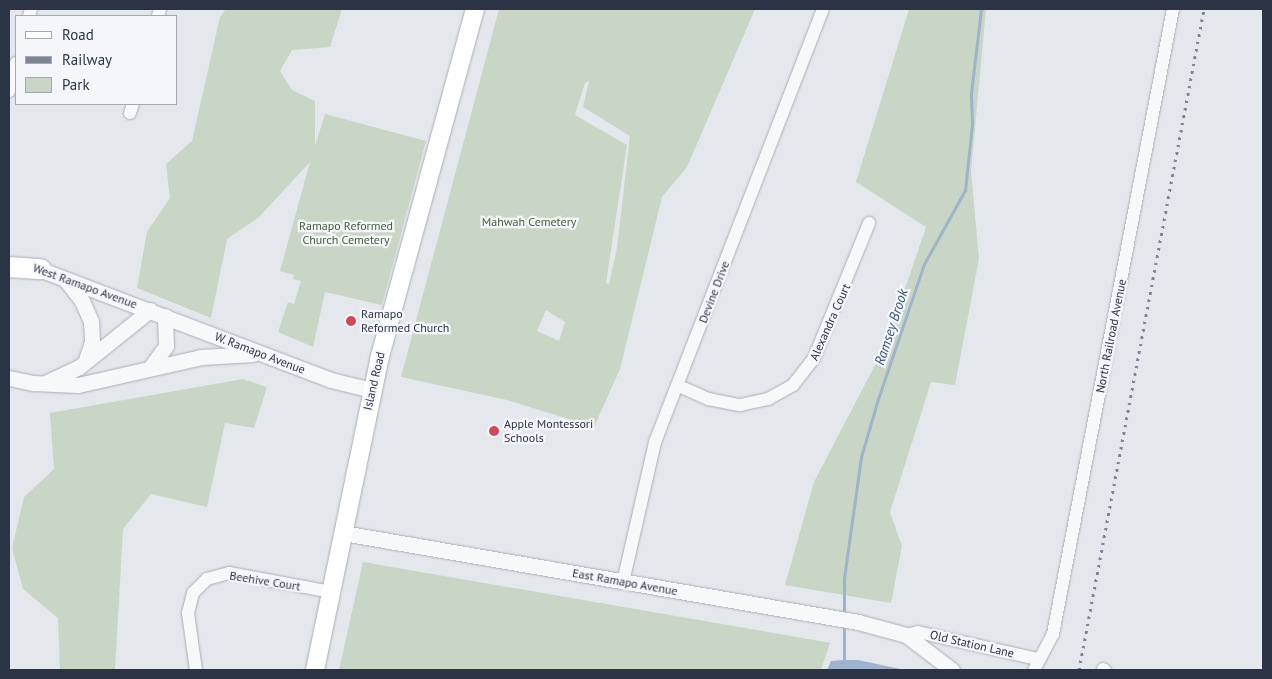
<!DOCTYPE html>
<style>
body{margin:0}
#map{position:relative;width:1272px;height:679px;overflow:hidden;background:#e4e7ec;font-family:"PT Sans",sans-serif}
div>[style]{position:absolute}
.green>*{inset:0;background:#c9d6c5}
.water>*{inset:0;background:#9fb4cc}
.stream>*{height:3px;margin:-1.5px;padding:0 1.5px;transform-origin:1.5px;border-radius:1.5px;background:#9fb4cc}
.roads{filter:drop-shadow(0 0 1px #a9aeb7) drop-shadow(0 0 1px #a9aeb7)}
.minor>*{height:12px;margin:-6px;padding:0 6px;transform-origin:6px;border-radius:6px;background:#f7f8fa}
.tertiary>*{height:15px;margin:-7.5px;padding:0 7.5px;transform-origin:7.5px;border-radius:7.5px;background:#f7f8fa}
.secondary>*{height:18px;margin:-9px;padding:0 9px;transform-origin:9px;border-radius:9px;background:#fff}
.trunk>*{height:20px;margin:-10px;padding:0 10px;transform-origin:10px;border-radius:10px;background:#fff}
.rail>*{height:3px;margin-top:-1.5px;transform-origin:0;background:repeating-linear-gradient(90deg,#7d8696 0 2.5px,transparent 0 7.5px)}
.dots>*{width:14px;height:14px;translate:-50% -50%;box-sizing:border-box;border:2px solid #f4f6f9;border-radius:50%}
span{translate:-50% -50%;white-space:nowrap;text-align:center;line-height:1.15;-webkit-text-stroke:4.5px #f4f6f9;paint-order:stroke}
.park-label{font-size:12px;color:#3f6138}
.street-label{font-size:12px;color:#2b3445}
.poi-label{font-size:12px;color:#2b3445}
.left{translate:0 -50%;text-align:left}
.water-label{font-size:14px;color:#34527a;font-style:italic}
.frame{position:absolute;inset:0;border:10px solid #2b3445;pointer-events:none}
.legend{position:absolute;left:15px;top:15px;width:162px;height:90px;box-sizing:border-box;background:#f4f6f9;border:1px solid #a4a8b1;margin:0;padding:6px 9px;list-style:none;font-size:15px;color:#2b3445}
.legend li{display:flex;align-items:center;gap:10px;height:25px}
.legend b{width:25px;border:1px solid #a4a8b1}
</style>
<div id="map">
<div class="green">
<div style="clip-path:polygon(226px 9px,342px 9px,330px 47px,292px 50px,280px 71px,292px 90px,315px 101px,315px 146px,325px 114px,426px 141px,382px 305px,325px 292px,313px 347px,278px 332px,288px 302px,294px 304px,301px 281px,293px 279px,294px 275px,280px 271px,310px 162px,258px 218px,227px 239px,211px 318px,137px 288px,147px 232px,170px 198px,166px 164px,192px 141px,220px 17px)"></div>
<div style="clip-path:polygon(evenodd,499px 9px,755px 9px,687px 167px,662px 197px,620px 369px,594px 427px,507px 400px,401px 377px,499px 9px,589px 81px,583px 107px,630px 136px,617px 248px,609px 284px,606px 283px,627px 145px,575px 115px,585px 83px,589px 81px,499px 9px,546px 310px,565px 322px,559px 341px,537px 331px,546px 310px)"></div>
<div style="clip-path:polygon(909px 9px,986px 9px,971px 171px,979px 259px,955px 385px,931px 382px,890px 512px,902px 546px,891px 603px,785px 585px,814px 482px,887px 342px,926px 227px,856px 182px)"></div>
<div style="clip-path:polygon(243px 379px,267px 387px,254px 428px,225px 423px,207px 507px,151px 494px,123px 529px,115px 670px,60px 670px,58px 618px,23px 589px,12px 548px,24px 497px,54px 469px,50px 413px)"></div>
<div style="clip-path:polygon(363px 562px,820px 641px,830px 643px,821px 670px,339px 670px)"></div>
</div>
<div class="water">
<div style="clip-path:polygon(844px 660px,858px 660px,905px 670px,827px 670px,831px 661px)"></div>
</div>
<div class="stream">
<div style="left:844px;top:614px;width:36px;rotate:-90deg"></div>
<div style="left:844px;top:578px;width:122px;rotate:-82deg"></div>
<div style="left:861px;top:457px;width:60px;rotate:-73.7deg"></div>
<div style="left:878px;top:399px;width:143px;rotate:-71.2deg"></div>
<div style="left:924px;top:264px;width:85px;rotate:-61deg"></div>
<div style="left:965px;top:190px;width:66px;rotate:-83.9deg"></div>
<div style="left:972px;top:124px;width:31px;rotate:-92deg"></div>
<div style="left:971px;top:93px;width:85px;rotate:-83.2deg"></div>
<div style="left:844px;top:623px;width:37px;rotate:90deg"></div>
</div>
<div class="roads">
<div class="minor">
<div style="left:29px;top:16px;width:7px;rotate:-74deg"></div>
<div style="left:158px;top:16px;width:7px;rotate:-74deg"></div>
<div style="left:9px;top:91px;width:29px;rotate:-76deg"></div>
<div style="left:130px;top:113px;width:9px;rotate:-72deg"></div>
<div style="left:679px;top:386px;width:32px;rotate:24deg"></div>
<div style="left:708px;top:399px;width:33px;rotate:11deg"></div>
<div style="left:740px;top:405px;width:29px;rotate:-12deg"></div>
<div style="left:768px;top:399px;width:29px;rotate:-29deg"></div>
<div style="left:793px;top:385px;width:34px;rotate:-52deg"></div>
<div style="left:814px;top:358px;width:146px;rotate:-67.8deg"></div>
<div style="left:623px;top:582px;width:144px;rotate:-77.1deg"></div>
<div style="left:655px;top:442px;width:464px;rotate:-68.8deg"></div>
<div style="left:906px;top:635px;width:12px;rotate:-14deg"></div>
<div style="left:918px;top:632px;width:123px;rotate:12.7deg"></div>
<div style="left:1103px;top:669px;width:2px;rotate:27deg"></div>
<div style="left:196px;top:670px;width:58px;rotate:-98deg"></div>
<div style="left:188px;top:613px;width:21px;rotate:-76deg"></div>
<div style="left:193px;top:593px;width:20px;rotate:-45deg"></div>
<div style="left:207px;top:579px;width:23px;rotate:-15deg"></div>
<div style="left:229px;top:573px;width:105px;rotate:10.5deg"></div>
<div style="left:1034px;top:670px;width:41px;rotate:-62.2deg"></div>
<div style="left:1053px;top:634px;width:636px;rotate:-79.13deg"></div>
</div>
<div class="tertiary">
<div style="left:31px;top:266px;width:321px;rotate:20.8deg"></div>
<div style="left:331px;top:380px;width:42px;rotate:13.7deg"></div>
<div style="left:65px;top:279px;width:28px;rotate:52deg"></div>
<div style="left:82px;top:301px;width:22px;rotate:66deg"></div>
<div style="left:91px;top:321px;width:21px;rotate:87deg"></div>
<div style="left:92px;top:342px;width:21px;rotate:109deg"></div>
<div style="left:150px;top:368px;width:27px;rotate:-54deg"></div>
<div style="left:166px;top:346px;width:30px;rotate:-92deg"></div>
<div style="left:9px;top:378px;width:25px;rotate:12deg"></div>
<div style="left:33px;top:383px;width:45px;rotate:2.5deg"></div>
<div style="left:78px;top:385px;width:126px;rotate:-12.8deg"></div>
<div style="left:201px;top:357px;width:52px;rotate:-3.3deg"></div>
<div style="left:47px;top:382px;width:35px;rotate:-25deg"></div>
<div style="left:79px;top:367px;width:91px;rotate:-38.8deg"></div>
<div style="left:343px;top:533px;width:523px;rotate:9.8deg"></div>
<div style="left:858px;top:622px;width:50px;rotate:15.2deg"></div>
<div style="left:906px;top:635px;width:58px;rotate:37.3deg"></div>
</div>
<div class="secondary">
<div style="left:315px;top:670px;width:317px;rotate:-78.3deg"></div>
<div style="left:379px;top:360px;width:364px;rotate:-74.7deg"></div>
</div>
<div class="trunk">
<div style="left:9px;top:267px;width:32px;rotate:4deg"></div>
</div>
</div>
<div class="rail">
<div style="left:1079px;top:670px;width:673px;rotate:-79.29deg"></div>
</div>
<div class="dots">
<div style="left:351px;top:321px;background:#d1495b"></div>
<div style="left:494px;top:431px;background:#d1495b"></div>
</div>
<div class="park-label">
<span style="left:529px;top:222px">Mahwah Cemetery</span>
<span style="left:346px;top:233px">Ramapo Reformed<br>Church Cemetery</span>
</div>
<div class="street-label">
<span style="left:85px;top:286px;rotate:20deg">West Ramapo Avenue</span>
<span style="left:714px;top:292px;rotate:-69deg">Devine Drive</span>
<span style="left:830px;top:322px;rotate:-66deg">Alexandra Court</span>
<span style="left:1111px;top:336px;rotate:-79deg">North Railroad Avenue</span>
<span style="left:260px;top:353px;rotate:21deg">W. Ramapo Avenue</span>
<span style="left:374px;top:381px;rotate:-77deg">Island Road</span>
<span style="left:265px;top:581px;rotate:9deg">Beehive Court</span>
<span style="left:625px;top:582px;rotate:10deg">East Ramapo Avenue</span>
<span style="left:972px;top:644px;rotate:13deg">Old Station Lane</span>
</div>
<div class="poi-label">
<span class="left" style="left:361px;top:321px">Ramapo<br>Reformed Church</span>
<span class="left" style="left:504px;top:431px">Apple Montessori<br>Schools</span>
</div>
<div class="water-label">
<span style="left:891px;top:327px;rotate:-72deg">Ramsey Brook</span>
</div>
<div class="frame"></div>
<ul class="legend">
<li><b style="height:6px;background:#fff"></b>Road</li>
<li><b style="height:6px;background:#7d8696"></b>Railway</li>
<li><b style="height:14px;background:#c9d6c5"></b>Park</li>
</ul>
</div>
